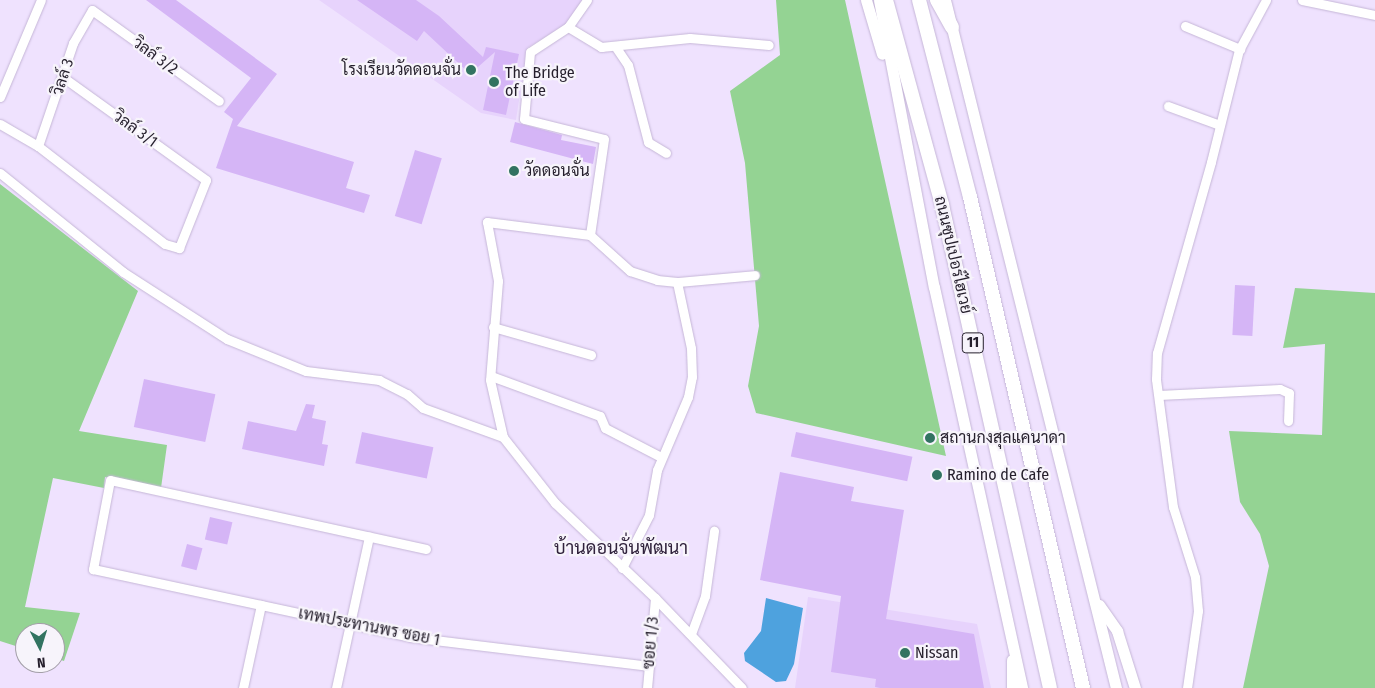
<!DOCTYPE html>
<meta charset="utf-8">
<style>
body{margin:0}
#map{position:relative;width:1375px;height:688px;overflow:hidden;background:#efe2fe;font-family:"Fira Sans Condensed",Sarabun,sans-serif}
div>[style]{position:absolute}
.built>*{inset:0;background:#e7d3fc}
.green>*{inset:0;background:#94d393}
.water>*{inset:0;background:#4ea2de}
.building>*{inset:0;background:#d5b5f6;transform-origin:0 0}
.roads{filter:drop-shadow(0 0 1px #c5b6d7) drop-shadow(0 0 1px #c5b6d7)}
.minor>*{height:9px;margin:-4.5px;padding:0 4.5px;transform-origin:4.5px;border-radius:4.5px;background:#fff}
.secondary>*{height:11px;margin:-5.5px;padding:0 5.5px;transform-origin:5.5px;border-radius:5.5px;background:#fff}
.trunk>*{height:14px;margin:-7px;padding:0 7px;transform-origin:7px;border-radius:7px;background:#fff}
.dots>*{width:14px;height:14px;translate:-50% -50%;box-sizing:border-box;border:2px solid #f7f4fb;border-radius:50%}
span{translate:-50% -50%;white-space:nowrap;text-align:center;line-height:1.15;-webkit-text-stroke:4.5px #f7f4fb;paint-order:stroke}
.shield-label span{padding:1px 4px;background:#f7f4fb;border:1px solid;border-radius:4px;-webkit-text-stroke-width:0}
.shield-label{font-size:15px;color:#251f2c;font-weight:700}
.street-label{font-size:16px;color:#251f2c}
.poi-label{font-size:16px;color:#251f2c}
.right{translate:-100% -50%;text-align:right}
.left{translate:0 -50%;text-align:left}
.neighbourhood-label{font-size:18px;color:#30223c}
.north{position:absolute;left:15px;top:623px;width:50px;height:50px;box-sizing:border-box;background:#f7f4fb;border:1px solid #a39fa8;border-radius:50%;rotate:175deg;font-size:14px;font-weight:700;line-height:20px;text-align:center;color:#251f2c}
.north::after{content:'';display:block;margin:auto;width:18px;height:22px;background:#327361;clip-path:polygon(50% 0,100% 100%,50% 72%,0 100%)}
</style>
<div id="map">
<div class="built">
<div style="clip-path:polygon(319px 0,590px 0,565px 25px,527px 48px,516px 120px,481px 113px)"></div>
<div style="clip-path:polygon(808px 597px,977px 624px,991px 688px,795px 688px)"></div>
</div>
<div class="green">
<div style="clip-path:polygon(776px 0,845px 0,946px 456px,756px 413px,748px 386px,759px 326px,745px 163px,730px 91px,780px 55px)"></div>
<div style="clip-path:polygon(0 184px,138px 291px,79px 431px,167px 445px,161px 488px,105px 477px,104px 488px,53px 478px,25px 607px,80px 613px,64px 661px,55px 658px,55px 633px,25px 633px,25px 649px,0 641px)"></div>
<div style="clip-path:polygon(1295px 288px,1375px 293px,1375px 688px,1243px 688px,1269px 566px,1260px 534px,1240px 502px,1229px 431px,1322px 435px,1325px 344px,1283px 348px)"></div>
</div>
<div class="water">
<div style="clip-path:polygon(766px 598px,803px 608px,794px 664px,786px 681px,776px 682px,745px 661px,744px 653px,761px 631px)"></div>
</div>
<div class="building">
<div style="clip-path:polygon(146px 0,176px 0,277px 74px,237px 126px,354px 162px,346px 188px,370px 195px,364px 213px,216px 168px,233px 119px,224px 112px,251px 78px)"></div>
<div style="clip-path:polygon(357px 0,416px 0,439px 16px,483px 57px,486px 47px,519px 54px,506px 115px,483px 110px,495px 52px,470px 74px,424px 31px,417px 41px)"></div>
<div style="clip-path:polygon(515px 122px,562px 135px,561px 140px,596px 147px,593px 164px,510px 142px)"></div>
<div style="left:415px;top:150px;width:28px;height:69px;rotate:17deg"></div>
<div style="left:1235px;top:285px;width:20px;height:50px;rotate:3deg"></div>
<div style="left:144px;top:379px;width:73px;height:49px;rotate:12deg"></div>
<div style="clip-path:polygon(306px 404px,315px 405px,312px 418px,326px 421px,322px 444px,328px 445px,324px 466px,242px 449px,248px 421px,296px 431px)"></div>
<div style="left:362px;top:432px;width:73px;height:32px;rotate:12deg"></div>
<div style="left:796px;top:432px;width:119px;height:25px;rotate:12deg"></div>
<div style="clip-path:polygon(780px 472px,854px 487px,851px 501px,904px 510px,886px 619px,974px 634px,984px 688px,880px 688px,875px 687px,876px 679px,831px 672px,841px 596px,760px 580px)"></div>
<div style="left:210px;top:517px;width:23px;height:23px;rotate:13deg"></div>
<div style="left:187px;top:544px;width:16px;height:23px;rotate:15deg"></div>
</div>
<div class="roads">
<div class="minor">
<div style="left:587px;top:0;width:33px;rotate:125deg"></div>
<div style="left:568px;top:27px;width:45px;rotate:146.7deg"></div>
<div style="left:530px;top:52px;width:67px;rotate:95.1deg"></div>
<div style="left:524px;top:119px;width:82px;rotate:14deg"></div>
<div style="left:604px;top:139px;width:97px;rotate:98.3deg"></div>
<div style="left:1302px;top:0;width:75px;rotate:11.6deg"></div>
<div style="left:1185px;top:26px;width:60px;rotate:22.7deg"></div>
<div style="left:568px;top:27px;width:39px;rotate:31deg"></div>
<div style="left:601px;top:47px;width:89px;rotate:-5.8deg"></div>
<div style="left:690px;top:38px;width:79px;rotate:5.1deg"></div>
<div style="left:615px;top:46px;width:23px;rotate:56deg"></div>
<div style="left:628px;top:65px;width:80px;rotate:75.4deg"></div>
<div style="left:648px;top:142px;width:21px;rotate:31deg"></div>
<div style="left:0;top:97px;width:105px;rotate:-67.1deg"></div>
<div style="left:1168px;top:106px;width:55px;rotate:20.1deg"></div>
<div style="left:0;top:124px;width:44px;rotate:30.1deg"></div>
<div style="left:38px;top:146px;width:160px;rotate:37.7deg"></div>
<div style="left:165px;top:244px;width:15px;rotate:16deg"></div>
<div style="left:179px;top:248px;width:73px;rotate:-68.3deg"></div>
<div style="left:206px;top:180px;width:175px;rotate:-144.3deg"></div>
<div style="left:38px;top:146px;width:109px;rotate:-71.2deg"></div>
<div style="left:73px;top:43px;width:38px;rotate:-60deg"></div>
<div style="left:92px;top:10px;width:156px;rotate:35.6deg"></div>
<div style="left:0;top:173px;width:158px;rotate:38.8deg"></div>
<div style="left:123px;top:272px;width:124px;rotate:32.8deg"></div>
<div style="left:227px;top:339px;width:85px;rotate:22.1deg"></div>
<div style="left:306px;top:371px;width:74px;rotate:7deg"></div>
<div style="left:379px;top:380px;width:31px;rotate:27deg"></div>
<div style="left:407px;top:394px;width:21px;rotate:41deg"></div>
<div style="left:423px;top:408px;width:85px;rotate:19.9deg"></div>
<div style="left:590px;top:235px;width:104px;rotate:-172.8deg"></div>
<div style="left:487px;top:222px;width:60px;rotate:79.4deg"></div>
<div style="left:498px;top:281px;width:99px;rotate:94.6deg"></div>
<div style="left:490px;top:380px;width:58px;rotate:77.2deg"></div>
<div style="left:503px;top:437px;width:84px;rotate:51.8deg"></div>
<div style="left:555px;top:503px;width:138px;rotate:43.5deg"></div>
<div style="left:655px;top:598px;width:125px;rotate:46deg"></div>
<div style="left:590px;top:235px;width:54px;rotate:42deg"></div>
<div style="left:630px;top:271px;width:28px;rotate:18deg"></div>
<div style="left:657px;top:280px;width:20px;rotate:6deg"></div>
<div style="left:677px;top:282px;width:78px;rotate:-5.1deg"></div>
<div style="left:493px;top:327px;width:102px;rotate:15.9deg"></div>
<div style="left:491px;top:376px;width:116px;rotate:20.2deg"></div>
<div style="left:600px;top:416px;width:13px;rotate:67deg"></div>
<div style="left:605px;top:428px;width:63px;rotate:27.4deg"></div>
<div style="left:1159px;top:395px;width:121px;rotate:-2.8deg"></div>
<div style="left:1280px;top:389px;width:10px;rotate:24deg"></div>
<div style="left:1289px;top:393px;width:28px;rotate:92deg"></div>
<div style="left:426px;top:549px;width:323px;rotate:-167.7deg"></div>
<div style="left:110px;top:480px;width:91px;rotate:100.8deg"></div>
<div style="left:93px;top:569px;width:324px;rotate:12.1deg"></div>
<div style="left:410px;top:637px;width:241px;rotate:6.9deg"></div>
<div style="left:622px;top:568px;width:59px;rotate:-63deg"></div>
<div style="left:649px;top:515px;width:46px;rotate:-79.9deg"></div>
<div style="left:657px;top:470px;width:79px;rotate:-67deg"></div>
<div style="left:688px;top:397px;width:20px;rotate:-79deg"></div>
<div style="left:692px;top:377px;width:29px;rotate:-92deg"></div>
<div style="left:691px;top:348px;width:67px;rotate:-102deg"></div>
<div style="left:691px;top:634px;width:40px;rotate:-69.8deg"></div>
<div style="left:705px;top:596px;width:66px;rotate:-82.1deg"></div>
<div style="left:243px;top:688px;width:85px;rotate:-77.8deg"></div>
<div style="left:336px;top:688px;width:155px;rotate:-77.7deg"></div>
<div style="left:647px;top:688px;width:90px;rotate:-84.9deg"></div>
<div style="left:1187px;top:688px;width:78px;rotate:-81.9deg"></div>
<div style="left:1198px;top:611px;width:34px;rotate:-95deg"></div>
<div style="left:1195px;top:577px;width:73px;rotate:-107.4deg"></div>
<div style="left:1173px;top:507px;width:129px;rotate:-97.6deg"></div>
<div style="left:1156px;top:379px;width:26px;rotate:-88deg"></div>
<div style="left:1157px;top:353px;width:198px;rotate:-74.2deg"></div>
<div style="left:1211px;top:162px;width:115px;rotate:-76deg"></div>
<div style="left:1239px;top:50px;width:57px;rotate:-61.6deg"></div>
</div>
<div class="secondary">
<div style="left:866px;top:0;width:56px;rotate:73.5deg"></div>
<div style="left:879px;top:0;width:292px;rotate:79.2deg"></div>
<div style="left:934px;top:287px;width:411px;rotate:77.6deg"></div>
<div style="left:945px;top:0;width:709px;rotate:76.04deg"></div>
<div style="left:1099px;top:605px;width:32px;rotate:55deg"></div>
<div style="left:1117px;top:631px;width:60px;rotate:72.5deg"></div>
<div style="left:1012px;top:688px;width:28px;rotate:-90deg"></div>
</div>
<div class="trunk">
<div style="left:886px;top:0;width:213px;rotate:74.7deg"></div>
<div style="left:942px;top:205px;width:495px;rotate:77.4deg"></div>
<div style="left:919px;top:0;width:203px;rotate:75.5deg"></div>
<div style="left:970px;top:197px;width:504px;rotate:77.04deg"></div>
<div style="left:937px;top:0;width:31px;rotate:61deg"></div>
</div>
</div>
<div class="dots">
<div style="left:471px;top:70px;background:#327361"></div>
<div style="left:494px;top:82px;background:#327361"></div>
<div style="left:514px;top:171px;background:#327361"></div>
<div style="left:930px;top:438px;background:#327361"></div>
<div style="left:937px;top:475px;background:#327361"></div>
<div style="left:905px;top:653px;background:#327361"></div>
</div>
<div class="shield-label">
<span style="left:973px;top:343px">11</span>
</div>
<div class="street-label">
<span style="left:155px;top:56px;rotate:36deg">วิลล์ 3/2</span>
<span style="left:63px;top:77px;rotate:-72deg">วิลล์ 3</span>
<span style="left:135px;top:129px;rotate:36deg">วิลล์ 3/1</span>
<span style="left:953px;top:255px;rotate:77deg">ถนนซุปเปอร์ไฮเวย์</span>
<span style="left:369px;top:627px;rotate:11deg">เทพประทานพร ซอย 1</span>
<span style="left:651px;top:643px;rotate:-85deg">ซอย 1/3</span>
</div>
<div class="poi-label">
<span class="right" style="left:461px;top:70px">โรงเรียนวัดดอนจั่น</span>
<span class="left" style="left:505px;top:82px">The Bridge<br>of Life</span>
<span class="left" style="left:524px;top:171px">วัดดอนจั่น</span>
<span class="left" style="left:940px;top:438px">สถานกงสุลแคนาดา</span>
<span class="left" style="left:947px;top:475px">Ramino de Cafe</span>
<span class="left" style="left:915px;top:653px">Nissan</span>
</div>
<div class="neighbourhood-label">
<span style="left:621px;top:548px">บ้านดอนจั่นพัฒนา</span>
</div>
<div class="north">N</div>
</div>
